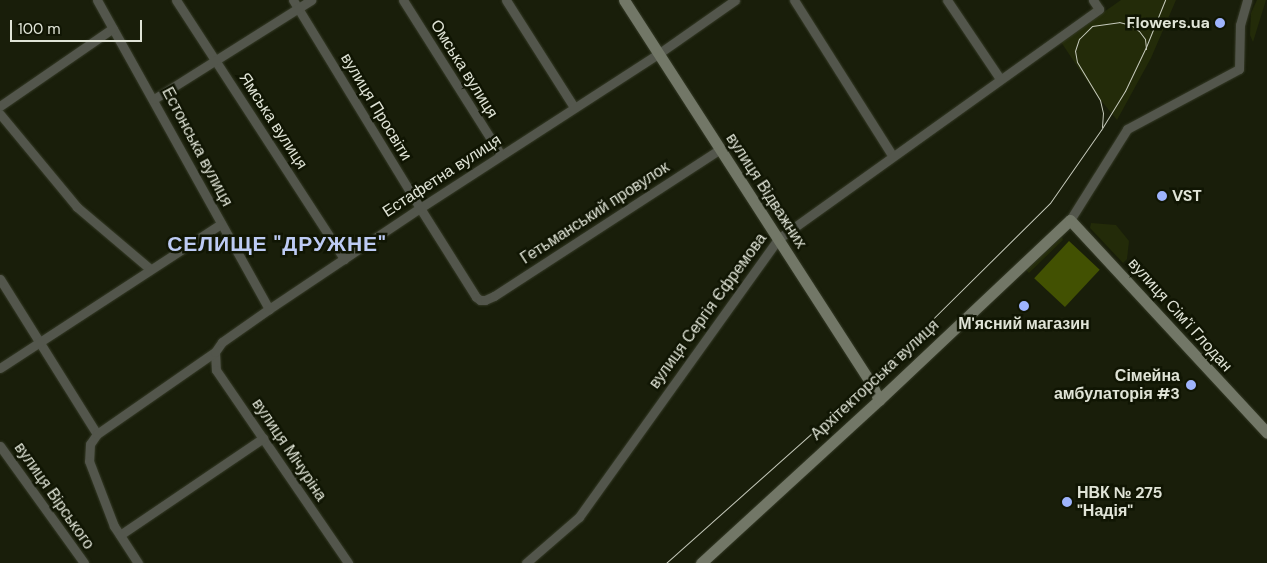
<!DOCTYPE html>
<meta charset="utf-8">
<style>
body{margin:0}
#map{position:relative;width:1267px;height:563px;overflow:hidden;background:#191e0a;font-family:"DM Sans",sans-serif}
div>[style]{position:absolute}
.green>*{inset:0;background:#232b09}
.forest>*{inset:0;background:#425102;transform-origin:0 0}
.roads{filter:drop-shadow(0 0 1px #353a27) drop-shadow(0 0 1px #353a27)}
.street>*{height:9px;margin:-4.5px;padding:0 4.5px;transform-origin:4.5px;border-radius:4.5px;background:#53564c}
.secondary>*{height:11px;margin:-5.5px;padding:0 5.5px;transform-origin:5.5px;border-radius:5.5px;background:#727767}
.tram>*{height:1px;margin:-0.5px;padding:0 0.5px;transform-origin:0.5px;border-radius:0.5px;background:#c6cabc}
.dots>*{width:14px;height:14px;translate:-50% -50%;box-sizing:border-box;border:2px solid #101503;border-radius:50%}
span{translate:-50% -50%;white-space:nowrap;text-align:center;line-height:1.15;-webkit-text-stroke:5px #101503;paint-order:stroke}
.poi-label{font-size:16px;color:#e0e4d7;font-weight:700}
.right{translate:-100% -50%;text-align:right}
.left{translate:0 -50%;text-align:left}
.street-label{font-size:16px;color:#e0e4d7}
.district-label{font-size:21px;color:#bdcbf4;font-weight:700;letter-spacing:1px}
.scale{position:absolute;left:10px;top:20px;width:132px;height:22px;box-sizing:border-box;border:2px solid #e0e4d7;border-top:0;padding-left:6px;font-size:15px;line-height:18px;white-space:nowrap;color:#e0e4d7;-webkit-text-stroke:4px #101503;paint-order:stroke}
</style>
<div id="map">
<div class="green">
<div style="clip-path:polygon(1121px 0,1176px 0,1151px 58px,1117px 120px,1095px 93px,1061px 42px)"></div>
<div style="clip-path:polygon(1257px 0,1266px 0,1253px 42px,1250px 35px,1251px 13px)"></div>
<div style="clip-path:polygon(1091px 223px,1116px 225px,1129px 241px,1127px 259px,1123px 263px,1090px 228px)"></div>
<div style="clip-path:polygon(1062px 237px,1063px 240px,1029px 273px,1026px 270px)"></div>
</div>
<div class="forest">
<div style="left:1069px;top:241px;width:42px;height:51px;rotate:43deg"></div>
</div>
<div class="roads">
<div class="street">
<div style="left:97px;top:0;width:354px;rotate:60.9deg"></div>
<div style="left:176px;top:0;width:309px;rotate:57deg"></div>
<div style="left:293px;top:0;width:244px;rotate:58.6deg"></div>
<div style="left:420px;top:208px;width:105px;rotate:57.8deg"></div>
<div style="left:476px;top:297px;width:5px;rotate:37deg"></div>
<div style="left:480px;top:300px;width:5px"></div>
<div style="left:485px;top:300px;width:10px;rotate:-24deg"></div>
<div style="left:494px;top:296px;width:268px;rotate:-33deg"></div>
<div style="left:403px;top:0;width:183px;rotate:57.7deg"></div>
<div style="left:506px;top:0;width:127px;rotate:57.6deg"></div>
<div style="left:794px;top:0;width:183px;rotate:57.7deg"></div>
<div style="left:947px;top:0;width:95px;rotate:56.1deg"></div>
<div style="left:154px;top:99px;width:186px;rotate:-32.2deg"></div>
<div style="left:0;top:106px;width:137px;rotate:-34.6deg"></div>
<div style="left:0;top:114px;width:121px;rotate:50.4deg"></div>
<div style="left:77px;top:207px;width:96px;rotate:40.3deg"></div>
<div style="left:1070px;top:220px;width:107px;rotate:-57.9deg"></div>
<div style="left:1127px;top:129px;width:127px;rotate:-28.2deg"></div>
<div style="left:1239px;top:69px;width:44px;rotate:-88.7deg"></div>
<div style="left:1240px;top:25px;width:26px;rotate:-74deg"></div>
<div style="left:0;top:279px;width:183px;rotate:58deg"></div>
<div style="left:97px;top:434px;width:12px;rotate:125deg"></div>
<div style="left:90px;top:444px;width:17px;rotate:93deg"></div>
<div style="left:89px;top:461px;width:70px;rotate:69deg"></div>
<div style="left:114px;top:526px;width:44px;rotate:57deg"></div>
<div style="left:215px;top:352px;width:18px;rotate:87deg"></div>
<div style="left:216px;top:370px;width:234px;rotate:55.6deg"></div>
<div style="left:0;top:368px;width:264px;rotate:-33.1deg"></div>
<div style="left:97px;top:434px;width:144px;rotate:-34.8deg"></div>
<div style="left:215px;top:352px;width:12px;rotate:-55deg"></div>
<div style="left:222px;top:342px;width:57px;rotate:-35.1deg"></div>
<div style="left:269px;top:309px;width:182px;rotate:-33.8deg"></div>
<div style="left:420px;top:208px;width:283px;rotate:-32.9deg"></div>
<div style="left:658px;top:54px;width:94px;rotate:-35deg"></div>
<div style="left:0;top:446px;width:144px;rotate:54.3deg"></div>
<div style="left:120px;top:535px;width:173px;rotate:-34.1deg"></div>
<div style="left:526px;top:563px;width:70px;rotate:-41deg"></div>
<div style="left:579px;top:517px;width:342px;rotate:-54.4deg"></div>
<div style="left:778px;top:239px;width:395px;rotate:-35.6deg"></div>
<div style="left:1099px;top:9px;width:11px;rotate:-124deg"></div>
</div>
<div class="secondary">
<div style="left:624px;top:0;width:454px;rotate:57.2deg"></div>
<div style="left:870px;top:381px;width:21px;rotate:65deg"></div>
<div style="left:701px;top:563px;width:241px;rotate:-42.5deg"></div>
<div style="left:879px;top:400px;width:262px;rotate:-43.3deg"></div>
<div style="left:1070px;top:220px;width:290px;rotate:47.2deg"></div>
</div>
</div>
<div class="tram">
<div style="left:1102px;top:127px;width:14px;rotate:-86deg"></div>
<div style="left:1103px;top:113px;width:13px;rotate:-103deg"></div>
<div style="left:1100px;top:100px;width:44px;rotate:-121.2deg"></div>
<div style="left:1077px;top:62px;width:11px;rotate:-100deg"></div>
<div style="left:1075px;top:51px;width:13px;rotate:-72deg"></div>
<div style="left:1079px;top:39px;width:18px;rotate:-45deg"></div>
<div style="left:1092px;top:26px;width:27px;rotate:-8deg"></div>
<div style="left:1119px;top:22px;width:12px;rotate:14deg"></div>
<div style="left:1131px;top:25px;width:10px;rotate:37deg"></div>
<div style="left:1139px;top:31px;width:10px;rotate:53deg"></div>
<div style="left:1145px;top:39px;width:10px;rotate:84deg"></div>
<div style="left:666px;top:563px;width:273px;rotate:-41.7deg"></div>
<div style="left:870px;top:381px;width:253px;rotate:-44.7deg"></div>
<div style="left:1050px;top:203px;width:89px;rotate:-55.1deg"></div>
<div style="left:1101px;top:130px;width:46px;rotate:-58.4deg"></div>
<div style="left:1125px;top:91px;width:49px;rotate:-64.5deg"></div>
<div style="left:1146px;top:47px;width:51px;rotate:-68deg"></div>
</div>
<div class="dots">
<div style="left:1220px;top:23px;background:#9eb4fd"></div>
<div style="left:1162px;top:196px;background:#9eb4fd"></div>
<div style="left:1024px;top:306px;background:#9eb4fd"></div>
<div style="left:1191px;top:385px;background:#9eb4fd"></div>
<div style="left:1067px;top:502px;background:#9eb4fd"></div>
</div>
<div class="poi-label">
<span class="right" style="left:1210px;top:23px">Flowers.ua</span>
<span class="left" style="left:1172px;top:196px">VST</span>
<span style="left:1024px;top:324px">М'ясний магазин</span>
<span class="right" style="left:1180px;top:385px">Сімейна<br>амбулаторія #3</span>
<span class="left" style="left:1077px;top:502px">НВК № 275<br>"Надія"</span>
</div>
<div class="street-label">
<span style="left:464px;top:69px;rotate:58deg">Омська вулиця</span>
<span style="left:376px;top:107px;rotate:59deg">вулиця Просвіти</span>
<span style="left:273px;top:121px;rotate:57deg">Ямська вулиця</span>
<span style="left:197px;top:147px;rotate:62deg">Естонська вулиця</span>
<span style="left:442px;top:176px;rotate:-33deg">Естафетна вулиця</span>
<span style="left:766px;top:191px;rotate:57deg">вулиця Відважних</span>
<span style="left:595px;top:213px;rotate:-33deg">Гетьманський провулок</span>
<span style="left:708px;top:311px;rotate:-54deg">вулиця Сергія Єфремова</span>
<span style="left:1180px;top:315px;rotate:48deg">вулиця Сім'ї Глодан</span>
<span style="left:875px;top:380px;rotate:-43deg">Архітекторська вулиця</span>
<span style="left:289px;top:450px;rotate:56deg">вулиця Мічуріна</span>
<span style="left:54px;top:496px;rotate:55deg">вулиця Вірського</span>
</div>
<div class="district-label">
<span style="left:277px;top:244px">СЕЛИЩЕ "ДРУЖНЕ"</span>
</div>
<div class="scale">100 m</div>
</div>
